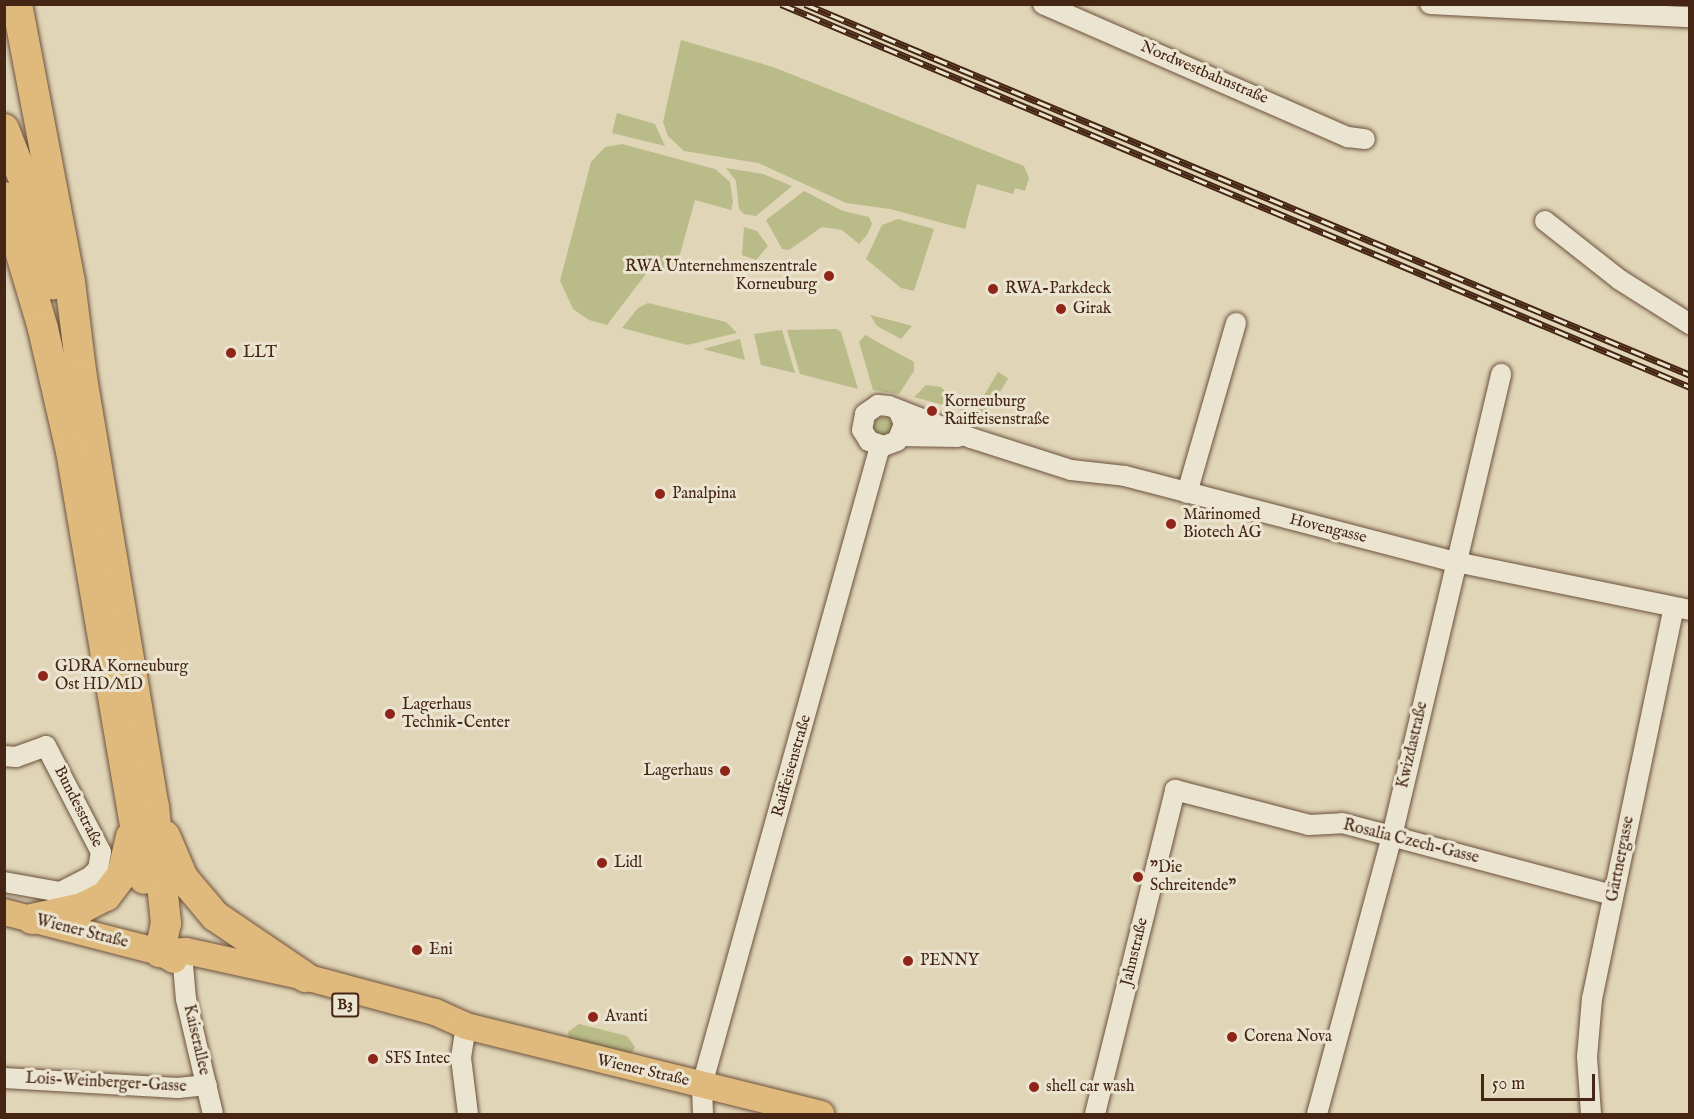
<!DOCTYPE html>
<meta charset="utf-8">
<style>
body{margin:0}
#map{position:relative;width:1694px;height:1119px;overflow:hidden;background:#e0d5b7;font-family:"IM FELL English",serif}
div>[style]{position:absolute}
.green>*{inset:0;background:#b9bb89;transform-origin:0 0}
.round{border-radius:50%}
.roads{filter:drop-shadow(0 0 2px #6c513c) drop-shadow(0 0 2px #6c513c)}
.minor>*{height:20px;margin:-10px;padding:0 10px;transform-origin:10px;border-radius:10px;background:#ebe4d0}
.major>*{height:26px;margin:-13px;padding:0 13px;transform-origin:13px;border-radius:13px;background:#e0ba7c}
.highway>*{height:30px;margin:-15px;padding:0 15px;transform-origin:15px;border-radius:15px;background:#e0ba7c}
.rail>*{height:7px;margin-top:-3.5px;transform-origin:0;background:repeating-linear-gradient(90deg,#ebe4d0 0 14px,#452513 0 28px);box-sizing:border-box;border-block:2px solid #452513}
.dots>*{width:16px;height:16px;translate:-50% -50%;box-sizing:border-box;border:3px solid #ebe4d0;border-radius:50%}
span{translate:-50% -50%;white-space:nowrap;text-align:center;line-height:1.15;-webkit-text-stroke:6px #ebe4d0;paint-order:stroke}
.shield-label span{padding:2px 4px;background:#ebe4d0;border:2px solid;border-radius:4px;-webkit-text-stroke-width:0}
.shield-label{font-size:15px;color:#452513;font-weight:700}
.street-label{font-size:16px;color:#452513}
.poi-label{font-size:16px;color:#452513}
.right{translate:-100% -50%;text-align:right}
.left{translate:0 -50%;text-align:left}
.frame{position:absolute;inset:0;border:6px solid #452513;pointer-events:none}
.scale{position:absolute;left:1481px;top:1074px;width:114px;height:27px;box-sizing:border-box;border:3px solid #452513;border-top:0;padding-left:8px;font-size:18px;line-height:21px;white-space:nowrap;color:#452513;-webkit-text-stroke:4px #ebe4d0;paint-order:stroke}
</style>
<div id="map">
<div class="green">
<div style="clip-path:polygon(681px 40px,773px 67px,1024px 166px,1029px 178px,1025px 191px,1015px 188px,1013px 194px,977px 184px,965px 229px,890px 209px,846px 203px,758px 163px,684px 151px,668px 136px,663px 122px)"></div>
<div style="clip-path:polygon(617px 113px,655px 124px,665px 146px,612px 133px)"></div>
<div style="clip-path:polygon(622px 144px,715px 169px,730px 182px,733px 202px,731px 210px,695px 200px,675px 272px,652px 266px,607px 325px,589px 320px,573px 309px,560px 281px,591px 162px,605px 147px)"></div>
<div style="clip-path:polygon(726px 168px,763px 174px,792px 186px,756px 216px,744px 214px,739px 209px,736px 181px)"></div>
<div style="clip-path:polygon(804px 191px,843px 211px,869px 217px,872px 224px,867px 235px,859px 244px,842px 230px,822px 227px,789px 250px,782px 249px,766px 220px)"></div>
<div style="clip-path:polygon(898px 219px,934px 229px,914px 291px,901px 288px,866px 259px,882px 225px)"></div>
<div style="clip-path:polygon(744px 227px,757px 231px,768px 246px,756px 260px,742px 255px)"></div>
<div style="clip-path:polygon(648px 303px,726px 322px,737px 333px,687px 345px,622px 328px,638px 308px)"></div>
<div style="clip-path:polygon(870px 315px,898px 322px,912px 326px,901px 339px,877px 326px)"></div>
<div style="clip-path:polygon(837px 329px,841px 332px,858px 389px,800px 374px,787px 330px)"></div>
<div style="clip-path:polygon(782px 330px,795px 373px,761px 365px,754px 334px)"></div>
<div style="clip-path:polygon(865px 335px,914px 362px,914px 371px,899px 394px,873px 390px,859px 342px)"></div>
<div style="clip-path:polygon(740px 339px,745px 360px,703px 349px)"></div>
<div style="left:998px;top:372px;width:12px;height:55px;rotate:31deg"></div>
<div style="clip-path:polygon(926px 385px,941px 387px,965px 411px,914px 397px)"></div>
<div class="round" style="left:874px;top:417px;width:18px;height:18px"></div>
<div style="clip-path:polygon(579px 1024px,627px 1036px,635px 1047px,631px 1054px,569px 1039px,568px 1032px)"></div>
</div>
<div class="roads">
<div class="minor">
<div style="left:1043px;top:4px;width:333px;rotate:23.6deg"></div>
<div style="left:1348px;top:137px;width:17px;rotate:7deg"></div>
<div style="left:1430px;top:4px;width:260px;rotate:2.9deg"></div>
<div style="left:1545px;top:221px;width:95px;rotate:38.2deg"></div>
<div style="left:1620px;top:280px;width:83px;rotate:32.2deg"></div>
<div style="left:899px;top:412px;width:13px;rotate:67deg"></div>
<div style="left:904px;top:424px;width:18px;rotate:112deg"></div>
<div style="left:897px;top:441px;width:14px;rotate:159deg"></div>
<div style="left:884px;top:446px;width:16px;rotate:-162deg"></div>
<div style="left:869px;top:441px;width:13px;rotate:-122deg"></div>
<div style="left:862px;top:430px;width:16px;rotate:-79deg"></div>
<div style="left:865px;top:414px;width:16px;rotate:-35deg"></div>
<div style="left:878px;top:405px;width:11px;rotate:5deg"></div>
<div style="left:889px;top:406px;width:88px;rotate:21.3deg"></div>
<div style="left:971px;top:438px;width:105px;rotate:17.7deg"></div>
<div style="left:1071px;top:470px;width:54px;rotate:6.3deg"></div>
<div style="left:1125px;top:476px;width:342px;rotate:14.6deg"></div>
<div style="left:1456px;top:562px;width:239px;rotate:11.6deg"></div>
<div style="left:901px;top:436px;width:57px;rotate:1deg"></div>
<div style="left:1187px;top:493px;width:177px;rotate:-73.9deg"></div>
<div style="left:4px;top:756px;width:12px;rotate:5deg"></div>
<div style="left:16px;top:757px;width:32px;rotate:-20deg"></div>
<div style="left:46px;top:746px;width:119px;rotate:62.6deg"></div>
<div style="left:101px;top:852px;width:17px;rotate:100deg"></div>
<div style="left:98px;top:869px;width:11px;rotate:135deg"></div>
<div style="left:90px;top:877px;width:34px;rotate:153deg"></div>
<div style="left:60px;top:892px;width:57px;rotate:-169.9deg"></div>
<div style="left:183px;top:965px;width:34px;rotate:85deg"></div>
<div style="left:186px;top:999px;width:118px;rotate:76.8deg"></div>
<div style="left:466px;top:1026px;width:32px;rotate:99deg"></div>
<div style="left:461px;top:1058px;width:56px;rotate:82.9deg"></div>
<div style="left:4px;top:1078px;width:174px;rotate:3.3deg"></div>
<div style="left:178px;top:1088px;width:29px;rotate:-6deg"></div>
<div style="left:703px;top:1114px;width:29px;rotate:-92deg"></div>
<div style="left:702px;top:1085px;width:663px;rotate:-74.43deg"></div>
<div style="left:1095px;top:1114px;width:334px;rotate:-76.1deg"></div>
<div style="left:1175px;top:790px;width:138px;rotate:14.6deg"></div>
<div style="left:1309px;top:825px;width:33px;rotate:-3deg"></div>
<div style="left:1342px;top:823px;width:279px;rotate:14.9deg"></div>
<div style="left:1317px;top:1114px;width:288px;rotate:-74.9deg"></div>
<div style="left:1392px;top:836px;width:475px;rotate:-76.7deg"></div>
<div style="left:1591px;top:1114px;width:57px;rotate:-94deg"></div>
<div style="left:1587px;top:1057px;width:58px;rotate:-85.1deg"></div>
<div style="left:1592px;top:999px;width:400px;rotate:-78.2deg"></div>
</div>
<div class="major">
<div style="left:4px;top:912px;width:161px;rotate:14.4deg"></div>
<div style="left:160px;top:952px;width:16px;rotate:30deg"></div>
<div style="left:160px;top:952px;width:26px;rotate:-2deg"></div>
<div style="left:186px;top:951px;width:122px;rotate:12.3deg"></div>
<div style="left:305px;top:977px;width:135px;rotate:15.1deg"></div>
<div style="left:435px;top:1012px;width:34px;rotate:24deg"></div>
<div style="left:466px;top:1026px;width:366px;rotate:13.9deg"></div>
</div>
<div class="highway">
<div style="left:17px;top:4px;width:283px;rotate:79.2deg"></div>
<div style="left:70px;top:282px;width:97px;rotate:82.9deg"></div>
<div style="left:82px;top:378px;width:435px;rotate:80.5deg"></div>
<div style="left:154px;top:807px;width:117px;rotate:84.1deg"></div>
<div style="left:166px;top:923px;width:30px;rotate:102deg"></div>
<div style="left:4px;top:129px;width:60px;rotate:68.6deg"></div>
<div style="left:26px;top:185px;width:103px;rotate:74.7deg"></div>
<div style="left:4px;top:197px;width:138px;rotate:73.5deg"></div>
<div style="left:43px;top:329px;width:125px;rotate:77.1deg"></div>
<div style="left:71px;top:451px;width:434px;rotate:80.3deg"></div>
<div style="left:165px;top:836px;width:46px;rotate:66.8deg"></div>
<div style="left:183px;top:878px;width:50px;rotate:49.9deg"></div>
<div style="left:215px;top:916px;width:109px;rotate:34.1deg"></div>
<div style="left:32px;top:919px;width:51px;rotate:-12.4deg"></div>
<div style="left:82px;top:908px;width:27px;rotate:-27deg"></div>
<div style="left:106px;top:896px;width:26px;rotate:-53deg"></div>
<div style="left:122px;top:875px;width:39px;rotate:-77deg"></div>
</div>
</div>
<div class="rail">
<div style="left:781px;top:4px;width:986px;rotate:22.85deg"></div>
<div style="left:805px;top:4px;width:960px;rotate:22.74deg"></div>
</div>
<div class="dots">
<div style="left:829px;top:276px;background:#8f2418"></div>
<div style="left:993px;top:289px;background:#8f2418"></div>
<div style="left:1061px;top:309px;background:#8f2418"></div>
<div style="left:231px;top:353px;background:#8f2418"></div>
<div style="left:932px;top:411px;background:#8f2418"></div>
<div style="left:660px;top:494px;background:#8f2418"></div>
<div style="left:1171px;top:524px;background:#8f2418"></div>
<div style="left:43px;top:676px;background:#8f2418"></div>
<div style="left:390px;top:714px;background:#8f2418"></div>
<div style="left:725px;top:771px;background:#8f2418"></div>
<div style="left:602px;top:863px;background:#8f2418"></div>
<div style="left:1138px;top:877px;background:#8f2418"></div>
<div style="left:417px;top:950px;background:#8f2418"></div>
<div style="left:908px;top:961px;background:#8f2418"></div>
<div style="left:593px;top:1017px;background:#8f2418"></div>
<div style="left:1232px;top:1037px;background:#8f2418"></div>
<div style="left:373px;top:1059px;background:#8f2418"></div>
<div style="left:1034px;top:1087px;background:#8f2418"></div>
</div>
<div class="shield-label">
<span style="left:345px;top:1005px">B3</span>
</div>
<div class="street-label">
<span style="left:1204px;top:73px;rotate:23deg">Nordwestbahnstraße</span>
<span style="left:1328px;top:529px;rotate:14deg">Hovengasse</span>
<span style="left:1413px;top:745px;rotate:-77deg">Kwizdastraße</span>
<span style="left:792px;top:766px;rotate:-74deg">Raiffeisenstraße</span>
<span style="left:78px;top:807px;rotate:63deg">Bundesstraße</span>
<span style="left:1411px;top:842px;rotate:14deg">Rosalia Czech-Gasse</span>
<span style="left:1621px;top:859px;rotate:-79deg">Gärtnergasse</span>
<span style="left:82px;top:932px;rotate:14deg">Wiener Straße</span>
<span style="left:1135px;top:952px;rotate:-76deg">Jahnstraße</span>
<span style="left:196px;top:1040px;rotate:77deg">Kaiserallee</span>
<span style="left:643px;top:1071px;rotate:13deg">Wiener Straße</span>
<span style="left:106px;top:1083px;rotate:3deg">Lois-Weinberger-Gasse</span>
</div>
<div class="poi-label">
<span class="right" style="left:817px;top:276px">RWA Unternehmenszentrale<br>Korneuburg</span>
<span class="left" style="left:1005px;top:289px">RWA-Parkdeck</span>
<span class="left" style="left:1073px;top:309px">Girak</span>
<span class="left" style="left:243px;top:353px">LLT</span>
<span class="left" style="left:944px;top:411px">Korneuburg<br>Raiffeisenstraße</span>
<span class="left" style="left:672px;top:494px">Panalpina</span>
<span class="left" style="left:1183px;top:524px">Marinomed<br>Biotech AG</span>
<span class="left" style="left:55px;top:676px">GDRA Korneuburg<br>Ost HD/MD</span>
<span class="left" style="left:402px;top:714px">Lagerhaus<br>Technik-Center</span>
<span class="right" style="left:713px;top:771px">Lagerhaus</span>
<span class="left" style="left:614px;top:863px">Lidl</span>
<span class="left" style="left:1150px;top:877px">"Die<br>Schreitende"</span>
<span class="left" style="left:429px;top:950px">Eni</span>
<span class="left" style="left:920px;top:961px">PENNY</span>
<span class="left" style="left:605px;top:1017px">Avanti</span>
<span class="left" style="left:1244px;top:1037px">Corena Nova</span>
<span class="left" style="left:385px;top:1059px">SFS Intec</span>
<span class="left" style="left:1046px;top:1087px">shell car wash</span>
</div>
<div class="frame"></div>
<div class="scale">50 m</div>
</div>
